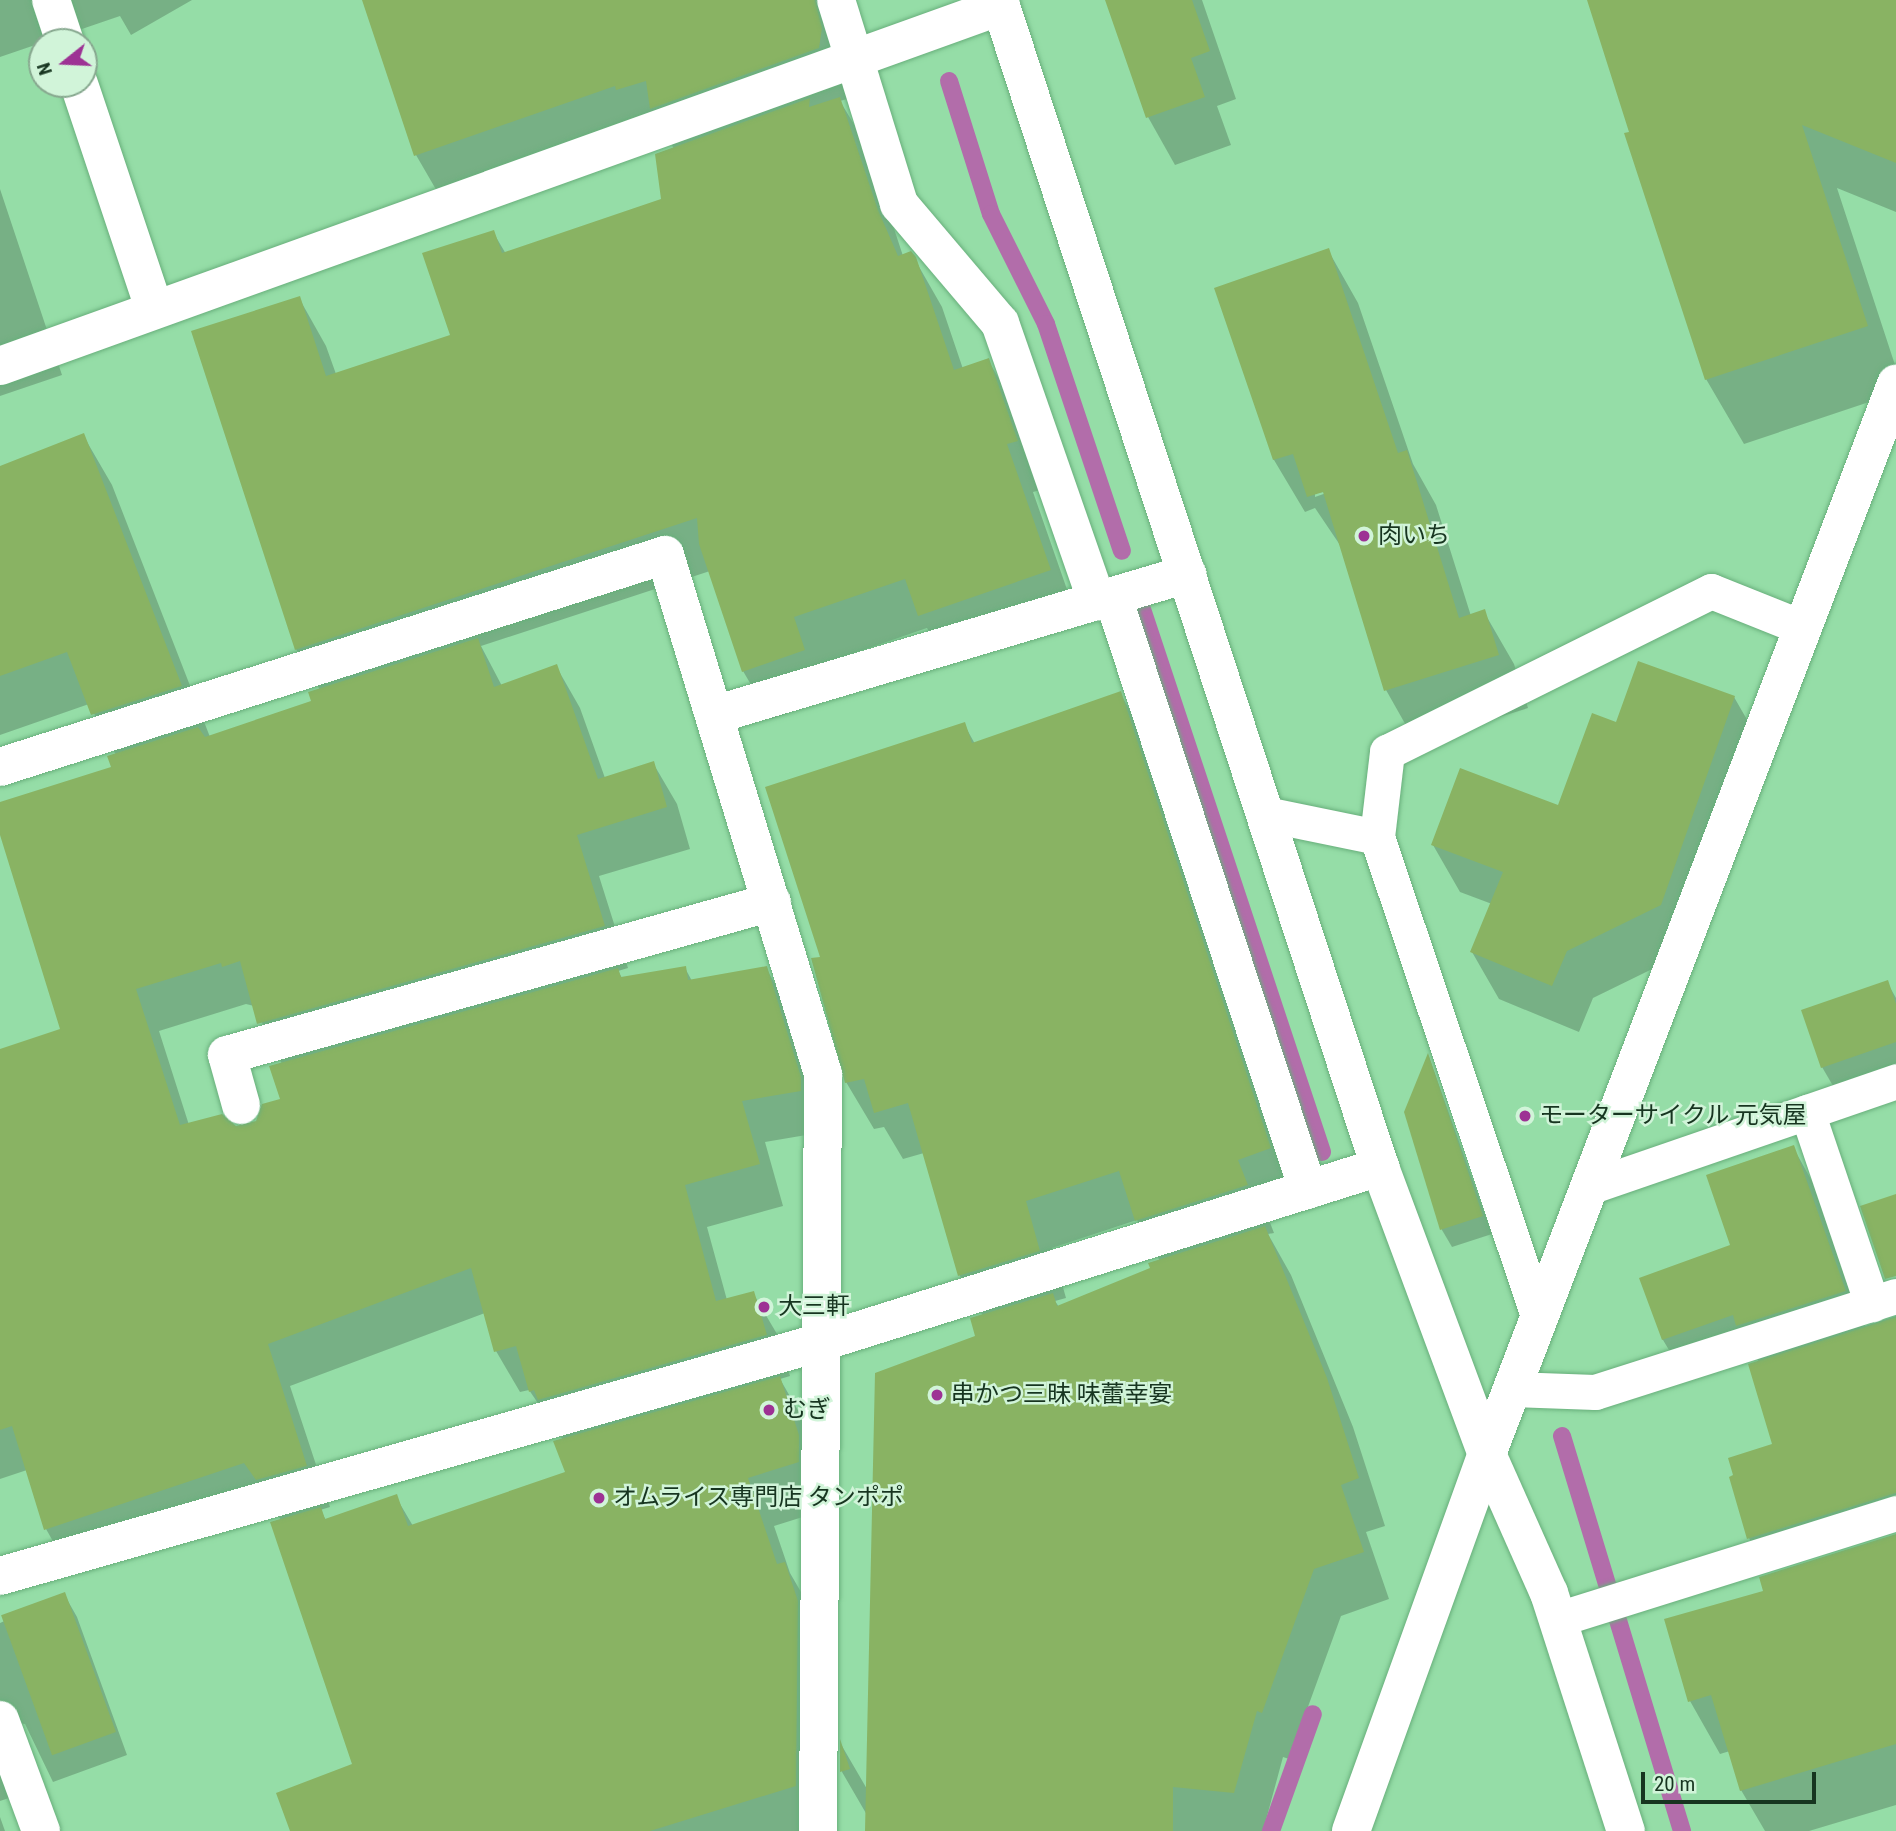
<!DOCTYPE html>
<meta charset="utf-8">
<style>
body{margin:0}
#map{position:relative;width:1896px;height:1831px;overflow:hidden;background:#95dda7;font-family:"Roboto Condensed","Noto Sans JP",sans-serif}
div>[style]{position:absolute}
.shadow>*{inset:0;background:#0003}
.stream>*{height:18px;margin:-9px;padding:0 9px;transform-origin:9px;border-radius:9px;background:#b26daa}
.building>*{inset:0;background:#89b363;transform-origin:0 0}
.roads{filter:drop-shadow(0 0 2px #68af7b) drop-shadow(0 0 2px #68af7b)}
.service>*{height:35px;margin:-17.5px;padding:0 17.5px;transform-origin:17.5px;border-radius:17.5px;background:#fff}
.minor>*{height:38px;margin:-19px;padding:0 19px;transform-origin:19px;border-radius:19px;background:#fff}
.tertiary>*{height:38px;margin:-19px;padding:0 19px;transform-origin:19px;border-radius:19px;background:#fff}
.dots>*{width:19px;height:19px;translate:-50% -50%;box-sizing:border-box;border:4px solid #d1f4d9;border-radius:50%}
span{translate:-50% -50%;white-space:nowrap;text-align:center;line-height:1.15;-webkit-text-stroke:5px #d1f4d9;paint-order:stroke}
.poi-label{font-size:24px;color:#173520}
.left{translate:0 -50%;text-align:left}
.north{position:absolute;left:28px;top:28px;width:70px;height:70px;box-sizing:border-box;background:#d1f4d9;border:2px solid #87a88f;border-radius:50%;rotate:252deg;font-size:19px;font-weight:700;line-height:28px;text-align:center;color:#173520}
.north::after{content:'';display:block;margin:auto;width:24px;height:32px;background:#9d3294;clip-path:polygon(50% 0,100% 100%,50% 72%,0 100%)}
.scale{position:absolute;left:1641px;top:1772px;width:175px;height:32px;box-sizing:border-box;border:4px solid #173520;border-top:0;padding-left:9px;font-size:21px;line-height:24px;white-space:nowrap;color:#173520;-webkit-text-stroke:5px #d1f4d9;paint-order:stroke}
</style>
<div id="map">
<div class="shadow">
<div style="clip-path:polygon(0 0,192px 0,131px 35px,120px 16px,0 57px)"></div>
<div style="clip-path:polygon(evenodd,364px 0,831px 0,847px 99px,840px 101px,867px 146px,903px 256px,914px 258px,942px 307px,963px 369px,988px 360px,1016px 408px,1044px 489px,1033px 492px,1077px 618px,947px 663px,927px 628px,820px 665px,831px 698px,771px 719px,743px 671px,710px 571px,481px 646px,502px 686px,556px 666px,580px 708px,605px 778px,653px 763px,677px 804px,690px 849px,599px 876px,628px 968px,618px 971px,622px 978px,685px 968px,692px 981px,766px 968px,790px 1010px,824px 1132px,765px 1142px,783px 1206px,707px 1227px,727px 1300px,753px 1293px,777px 1334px,790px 1376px,780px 1379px,807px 1426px,825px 1510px,774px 1526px,790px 1573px,812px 1611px,823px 1831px,292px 1831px,354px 1765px,281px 1520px,270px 1504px,70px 1571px,46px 1529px,27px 1470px,0 1479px,0 1050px,63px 1031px,0 829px,0 803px,114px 768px,116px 755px,89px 704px,0 735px,0 468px,83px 435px,112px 485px,210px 737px,313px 702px,320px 690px,296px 649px,299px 298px,326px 346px,336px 374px,452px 336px,493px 232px,506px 254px,663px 200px,674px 149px,666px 134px,445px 205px,416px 155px,364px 0,246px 1004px,254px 1006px,282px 1064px,282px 1100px,259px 1121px,234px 1128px,189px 1125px,159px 1031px,246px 1004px,364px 0,485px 1313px,496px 1351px,520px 1392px,529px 1390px,563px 1440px,567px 1473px,413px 1526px,396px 1497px,326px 1520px,320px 1510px,330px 1507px,290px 1386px,485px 1313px)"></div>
<div style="clip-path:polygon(1107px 0,1202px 0,1236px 99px,1217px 106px,1231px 145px,1175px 165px,1148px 117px)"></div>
<div style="clip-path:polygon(1589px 0,1896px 0,1896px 212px,1837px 188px,1896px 368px,1896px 393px,1744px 444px,1706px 379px)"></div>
<div style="clip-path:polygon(0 189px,62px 375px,0 396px)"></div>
<div style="clip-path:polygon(evenodd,1328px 250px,1358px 303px,1413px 464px,1436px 505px,1471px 616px,1484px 612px,1514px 664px,1528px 708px,1416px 743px,1386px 690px,1342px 548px,1315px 508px,1305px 512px,1274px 460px,1216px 289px,1328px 250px,1332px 491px,1315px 497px,1315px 493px,1332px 491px)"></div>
<div style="clip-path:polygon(evenodd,1120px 693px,1147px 740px,1297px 1195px,1264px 1207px,1274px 1233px,1268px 1234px,1291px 1275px,1353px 1427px,1385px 1526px,1366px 1532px,1389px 1599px,1341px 1616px,1289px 1759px,1283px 1757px,1263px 1831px,867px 1831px,867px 1815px,842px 1772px,842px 1746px,867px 1789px,983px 1316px,960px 1276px,924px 1153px,903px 1159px,884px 1127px,874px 1129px,846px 1082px,822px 958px,964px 724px,975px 744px,1120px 693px,1137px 1220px,1160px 1261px,1152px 1269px,1059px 1307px,1055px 1301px,1066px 1298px,1052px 1248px,1137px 1220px)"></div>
<div style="clip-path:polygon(1734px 697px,1761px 744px,1687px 952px,1593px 998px,1579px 1032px,1499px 999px,1472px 952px,1492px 904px,1460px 892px,1433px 845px,1560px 808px,1617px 724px)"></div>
<div style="clip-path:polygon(1887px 982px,1896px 998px,1896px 1085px,1843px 1103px,1822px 1067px)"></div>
<div style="clip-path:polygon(1429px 1057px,1492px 1234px,1452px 1247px,1442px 1230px,1406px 1113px)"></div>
<div style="clip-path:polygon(1793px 1147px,1813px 1183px,1865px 1326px,1896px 1316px,1896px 1495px,1850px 1510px,1768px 1570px,1749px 1538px,1775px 1445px,1759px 1362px,1752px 1351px,1684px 1375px,1663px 1340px,1641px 1279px,1732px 1246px)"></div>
<div style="clip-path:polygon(1765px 1592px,1896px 1663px,1896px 1805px,1809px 1831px,1765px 1831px,1741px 1790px,1730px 1751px,1720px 1754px,1690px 1701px,1667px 1620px)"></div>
<div style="clip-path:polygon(64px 1594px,77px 1617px,127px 1755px,53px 1782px,25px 1724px,5px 1722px,0 1728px,0 1623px)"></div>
<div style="clip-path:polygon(0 1771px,9px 1798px,0 1801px)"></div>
<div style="clip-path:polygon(0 1817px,5px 1831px,0 1831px)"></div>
</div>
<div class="stream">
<div style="left:949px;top:81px;width:139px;rotate:72.5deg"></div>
<div style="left:991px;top:214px;width:123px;rotate:63.4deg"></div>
<div style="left:1046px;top:324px;width:239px;rotate:71.5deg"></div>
<div style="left:1142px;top:609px;width:572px;rotate:71.66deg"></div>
<div style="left:1562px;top:1436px;width:413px;rotate:73.1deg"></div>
<div style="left:1271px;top:1831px;width:124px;rotate:-70.3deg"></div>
</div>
<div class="building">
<div style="clip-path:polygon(362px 0,815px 0,822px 28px,819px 48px,650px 109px,646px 81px,616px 90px,615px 86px,414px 156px)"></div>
<div style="clip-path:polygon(1105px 0,1192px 0,1210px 51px,1191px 58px,1205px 97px,1146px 118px)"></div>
<div style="clip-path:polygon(1587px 0,1896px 0,1896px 163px,1802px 125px,1868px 326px,1705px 380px,1624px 133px,1629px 132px)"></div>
<div style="clip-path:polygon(840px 97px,878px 210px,898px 256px,911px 251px,916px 257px,954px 370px,989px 358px,1018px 441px,1007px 444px,1051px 570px,918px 616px,905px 579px,794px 617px,805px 650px,742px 672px,699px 544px,697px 518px,295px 650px,191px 331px,300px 296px,326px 376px,450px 335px,422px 253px,494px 230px,502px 253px,661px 199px,655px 154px,810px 98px,809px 107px)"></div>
<div style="clip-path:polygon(1329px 248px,1398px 453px,1407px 450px,1459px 618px,1485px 609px,1499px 655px,1384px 691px,1323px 492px,1307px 497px,1293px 454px,1273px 460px,1214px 288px)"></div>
<div style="clip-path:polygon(84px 433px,182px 686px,91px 715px,67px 652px,0 676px,0 466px)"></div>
<div style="clip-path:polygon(478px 638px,494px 687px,557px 664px,598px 779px,654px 761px,667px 807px,577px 835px,605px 926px,257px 1024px,240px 961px,222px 967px,221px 963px,136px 989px,180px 1125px,222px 1114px,236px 1126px,256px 1121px,262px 1104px,280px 1099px,269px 1066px,618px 968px,621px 977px,686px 966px,688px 980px,767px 966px,801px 1077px,801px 1091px,742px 1101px,760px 1164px,685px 1185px,716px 1301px,754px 1291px,767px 1335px,538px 1400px,534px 1390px,529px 1392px,516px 1346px,494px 1352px,471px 1268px,268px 1344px,307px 1466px,256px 1480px,244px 1463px,44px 1530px,12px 1426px,0 1430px,0 1049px,60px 1029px,0 835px,0 802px,111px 767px,107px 756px,198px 727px,205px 737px,311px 701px,308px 692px)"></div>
<div style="clip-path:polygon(1638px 661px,1735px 696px,1661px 905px,1567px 951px,1552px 986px,1470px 952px,1503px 872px,1431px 845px,1460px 768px,1558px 805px,1592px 713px,1616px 722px)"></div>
<div style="clip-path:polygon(1121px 691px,1271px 1148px,1238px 1160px,1248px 1185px,1135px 1221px,1119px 1171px,1026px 1201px,1040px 1251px,958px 1276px,908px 1103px,874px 1113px,864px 1079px,845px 1083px,811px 958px,820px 957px,765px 787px,965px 722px,972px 743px)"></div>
<div style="clip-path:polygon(1888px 980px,1896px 1004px,1896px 1042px,1821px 1068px,1801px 1010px)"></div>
<div style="clip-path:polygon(1428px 1053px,1483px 1216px,1440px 1230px,1404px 1112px)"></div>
<div style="clip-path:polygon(1794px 1145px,1846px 1291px,1736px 1326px,1733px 1315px,1662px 1340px,1639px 1278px,1730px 1245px,1706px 1175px)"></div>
<div style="clip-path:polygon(1896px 1194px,1896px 1276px,1885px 1279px,1860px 1206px)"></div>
<div style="clip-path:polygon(1265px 1226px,1327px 1378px,1359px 1478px,1341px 1485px,1364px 1552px,1314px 1569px,1262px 1713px,1257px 1711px,1234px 1793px,1173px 1787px,1173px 1831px,865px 1831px,875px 1373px,975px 1336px,970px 1318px,1053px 1293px,1057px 1306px,1150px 1268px,1148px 1263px)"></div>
<div style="clip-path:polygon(1896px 1317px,1896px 1493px,1747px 1539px,1729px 1477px,1733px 1475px,1728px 1458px,1772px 1444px,1748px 1364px)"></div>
<div style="clip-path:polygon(780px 1376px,799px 1435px,799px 1462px,748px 1478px,777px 1564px,785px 1562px,798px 1601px,796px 1786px,650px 1831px,290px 1831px,276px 1793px,352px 1764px,270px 1522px,321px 1507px,325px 1519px,397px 1494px,408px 1526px,565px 1472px,553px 1441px)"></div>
<div style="clip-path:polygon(1896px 1534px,1896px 1744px,1740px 1791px,1711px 1695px,1688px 1702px,1664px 1619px,1763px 1591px,1759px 1577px)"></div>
<div style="left:65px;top:1592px;width:149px;height:68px;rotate:70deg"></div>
<div style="clip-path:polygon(840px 1739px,850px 1769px,840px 1772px)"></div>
</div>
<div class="roads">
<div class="service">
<div style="left:1265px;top:814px;width:114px;rotate:11.6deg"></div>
<div style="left:1807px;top:1112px;width:203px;rotate:71.3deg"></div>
<div style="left:1589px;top:1187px;width:325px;rotate:-19deg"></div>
<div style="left:1539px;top:1319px;width:508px;rotate:-108.58deg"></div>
<div style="left:1377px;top:837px;width:86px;rotate:-83.3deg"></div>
<div style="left:1387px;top:752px;width:362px;rotate:-26.4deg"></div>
<div style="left:1711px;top:591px;width:97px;rotate:21.8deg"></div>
<div style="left:1512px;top:1389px;width:83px;rotate:2.1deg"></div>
<div style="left:1595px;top:1392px;width:316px;rotate:-17.7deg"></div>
<div style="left:1558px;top:1619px;width:354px;rotate:-17.4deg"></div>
</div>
<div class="minor">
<div style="left:51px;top:0;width:44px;rotate:71.6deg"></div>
<div style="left:836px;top:0;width:214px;rotate:72.8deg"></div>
<div style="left:899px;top:204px;width:156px;rotate:49.7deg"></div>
<div style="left:1000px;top:323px;width:295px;rotate:70.8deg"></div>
<div style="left:79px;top:84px;width:236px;rotate:71.5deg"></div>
<div style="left:0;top:366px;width:1064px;rotate:-19.78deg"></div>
<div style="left:1113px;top:597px;width:624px;rotate:71.8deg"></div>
<div style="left:714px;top:715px;width:494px;rotate:-16.6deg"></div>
<div style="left:0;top:767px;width:698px;rotate:-17.68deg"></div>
<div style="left:665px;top:555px;width:543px;rotate:73.07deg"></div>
<div style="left:823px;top:1074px;width:757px;rotate:90.38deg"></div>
<div style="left:241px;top:1105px;width:52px;rotate:-105.6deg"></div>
<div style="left:227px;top:1055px;width:566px;rotate:-15.68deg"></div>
<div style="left:1487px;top:1454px;width:152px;rotate:66deg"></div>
<div style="left:1549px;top:1593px;width:250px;rotate:72.1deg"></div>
<div style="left:0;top:1576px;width:858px;rotate:-15.9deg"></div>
<div style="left:825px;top:1341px;width:582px;rotate:-17.41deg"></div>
<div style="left:0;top:1720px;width:118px;rotate:69.7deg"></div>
</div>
<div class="tertiary">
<div style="left:999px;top:0;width:1228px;rotate:71.92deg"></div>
<div style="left:1380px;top:1167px;width:306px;rotate:69.6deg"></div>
<div style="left:1351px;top:1831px;width:401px;rotate:-70.2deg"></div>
<div style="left:1487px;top:1454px;width:1146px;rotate:-69.08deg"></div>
</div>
</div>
<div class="dots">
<div style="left:1364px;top:536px;background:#9d3294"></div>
<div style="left:1525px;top:1116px;background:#9d3294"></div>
<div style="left:764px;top:1307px;background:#9d3294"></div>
<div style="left:937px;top:1395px;background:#9d3294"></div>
<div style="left:769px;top:1410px;background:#9d3294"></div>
<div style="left:599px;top:1498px;background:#9d3294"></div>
</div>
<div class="poi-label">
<span class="left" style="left:1378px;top:536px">肉いち</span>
<span class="left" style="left:1539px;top:1116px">モーターサイクル 元気屋</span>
<span class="left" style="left:778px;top:1307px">大三軒</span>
<span class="left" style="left:951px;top:1395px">串かつ三昧 味蕾幸宴</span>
<span class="left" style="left:783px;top:1410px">むぎ</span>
<span class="left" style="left:613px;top:1498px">オムライス専門店 タンポポ</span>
</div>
<div class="north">N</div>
<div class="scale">20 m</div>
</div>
